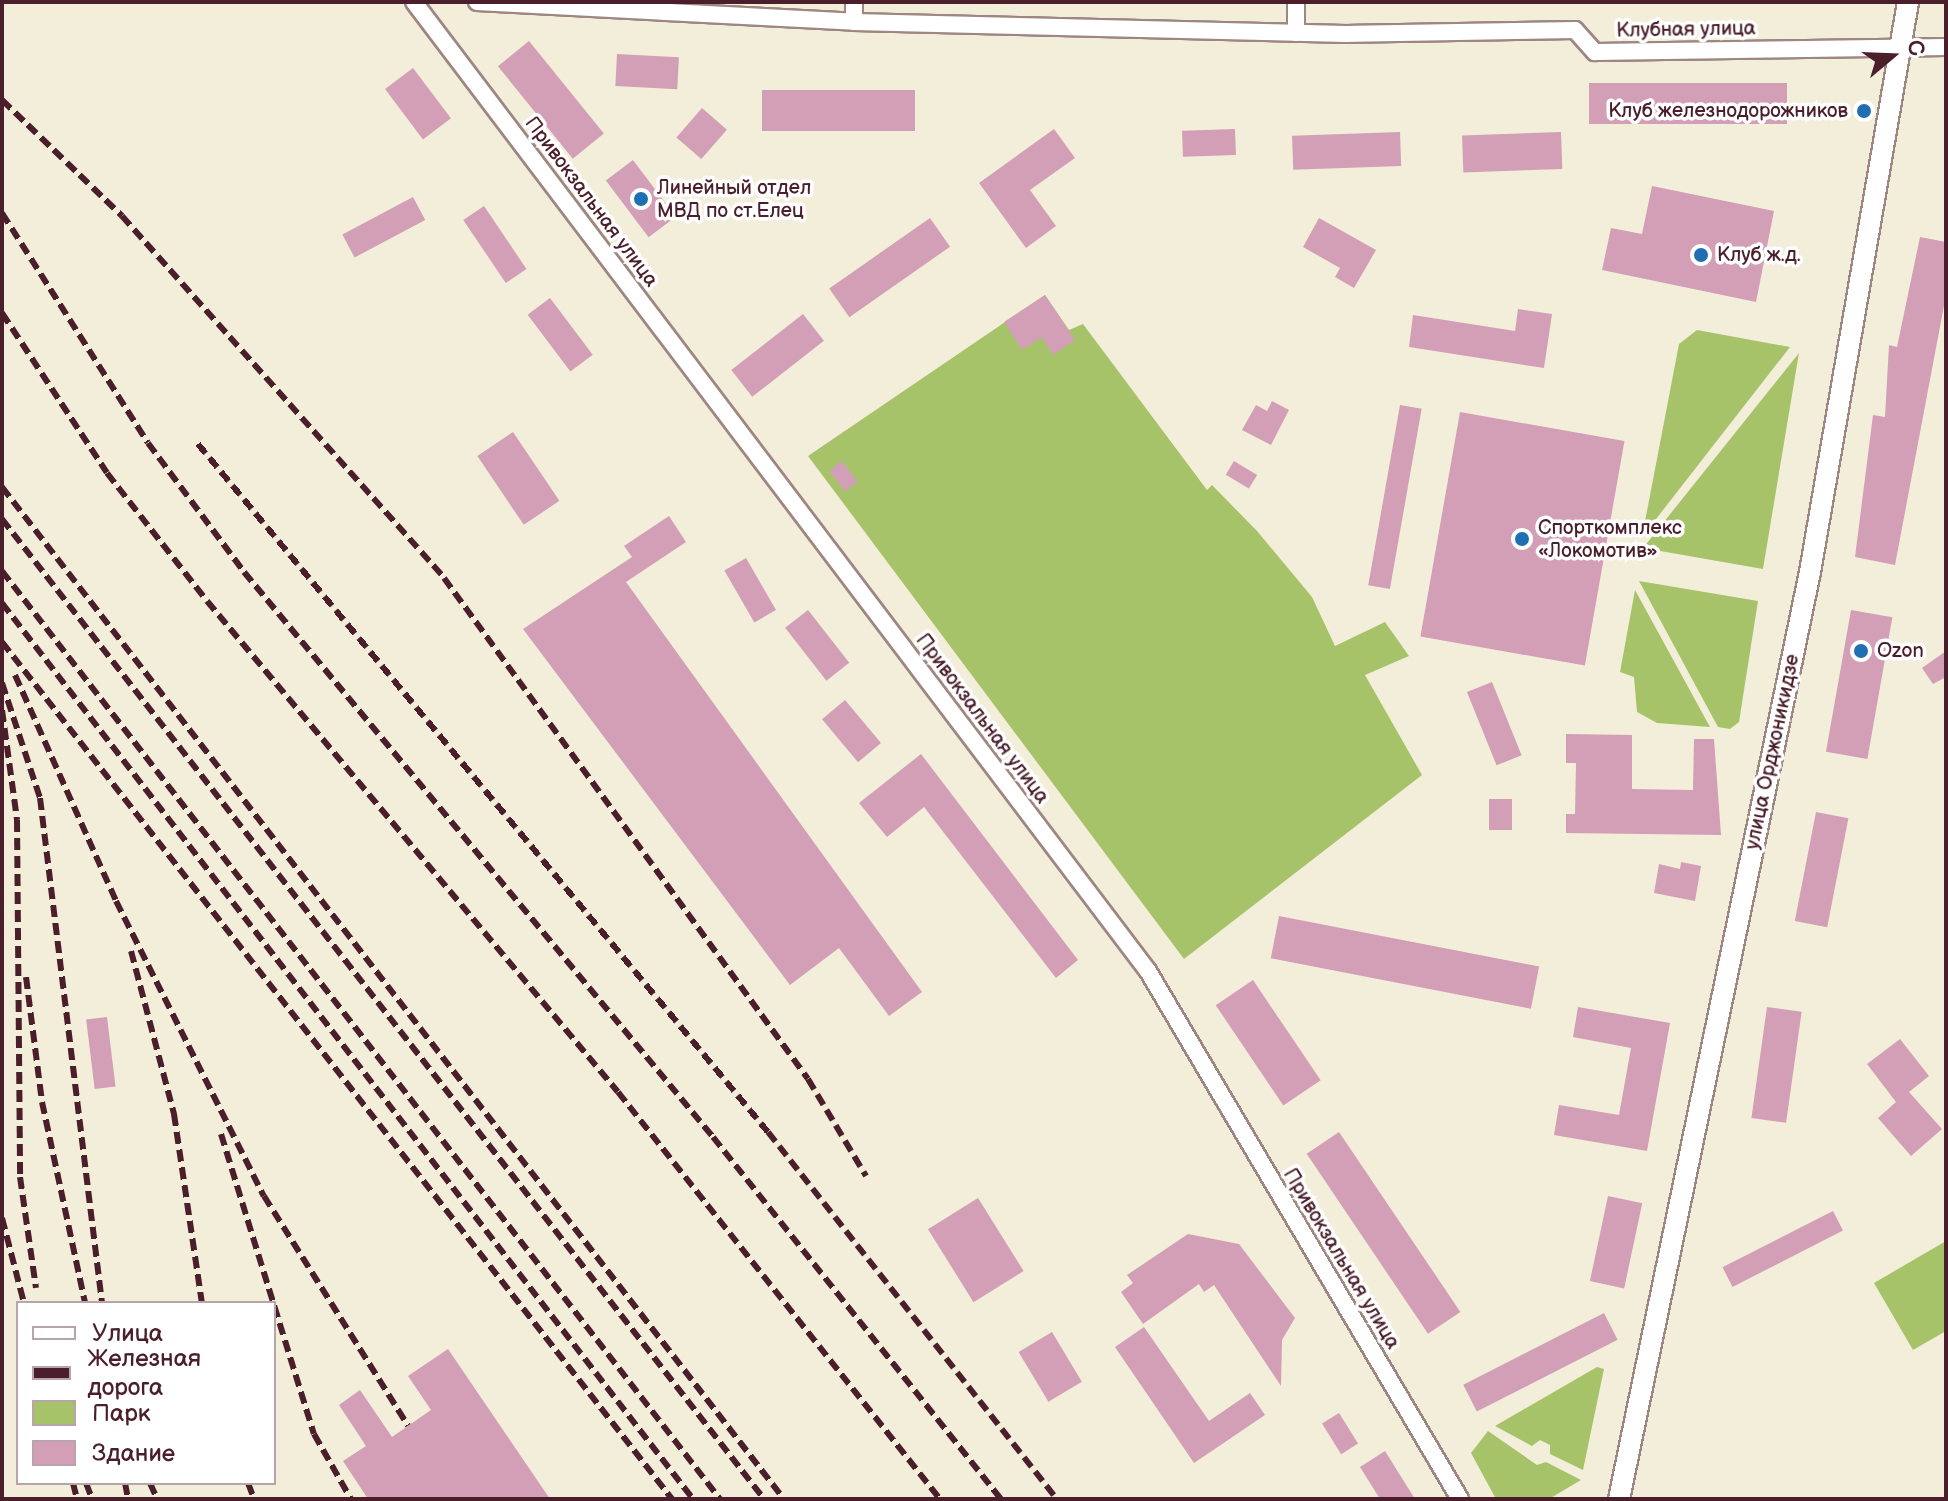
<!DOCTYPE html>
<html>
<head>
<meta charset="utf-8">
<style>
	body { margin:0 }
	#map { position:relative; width:1948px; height:1501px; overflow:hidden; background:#f3eeda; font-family:"Balsamiq Sans",sans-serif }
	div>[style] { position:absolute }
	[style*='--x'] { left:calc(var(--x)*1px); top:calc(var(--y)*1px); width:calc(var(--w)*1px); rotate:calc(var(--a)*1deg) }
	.green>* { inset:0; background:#a7c36a }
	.building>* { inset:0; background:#d29fb7; transform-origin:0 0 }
	.roads { filter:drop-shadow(2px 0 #9e8682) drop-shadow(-2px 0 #9e8682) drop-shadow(0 2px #9e8682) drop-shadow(0 -2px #9e8682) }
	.minor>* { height:16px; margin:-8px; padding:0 8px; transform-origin:8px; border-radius:8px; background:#fff }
	.tertiary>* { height:20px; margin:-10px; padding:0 10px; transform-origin:10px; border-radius:10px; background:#fff }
	.rail>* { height:6px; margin-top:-3px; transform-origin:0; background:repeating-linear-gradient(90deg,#4a1f2b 0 12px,transparent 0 18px) }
	.dots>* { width:22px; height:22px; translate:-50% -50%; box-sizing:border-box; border:4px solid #fff; border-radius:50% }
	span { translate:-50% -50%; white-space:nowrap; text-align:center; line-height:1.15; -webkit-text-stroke:7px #fff; paint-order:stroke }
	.street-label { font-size:20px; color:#4a1f2b }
	.poi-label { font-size:20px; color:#4a1f2b }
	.right { translate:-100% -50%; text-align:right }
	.left { translate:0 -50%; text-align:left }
	.frame { position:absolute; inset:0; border:4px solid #4a1f2b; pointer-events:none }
	.legend { position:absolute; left:16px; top:1301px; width:260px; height:184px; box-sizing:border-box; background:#fff; border:2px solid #b7a5aa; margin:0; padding:10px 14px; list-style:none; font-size:24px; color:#4a1f2b }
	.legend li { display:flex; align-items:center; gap:16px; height:40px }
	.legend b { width:40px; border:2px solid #b7a5aa }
	.north { position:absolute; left:1852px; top:16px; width:80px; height:80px; -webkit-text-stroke:6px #fff; paint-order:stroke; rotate:71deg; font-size:22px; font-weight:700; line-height:32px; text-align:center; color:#4a1f2b }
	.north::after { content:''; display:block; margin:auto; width:28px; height:36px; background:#4a1f2b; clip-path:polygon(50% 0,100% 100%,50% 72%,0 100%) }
</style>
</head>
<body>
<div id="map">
	<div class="green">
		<i style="clip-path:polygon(1045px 295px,1069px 330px,1083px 324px,1207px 490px,1212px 485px,1257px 531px,1312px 597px,1335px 646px,1385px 622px,1409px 656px,1365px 675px,1422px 775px,1184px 959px,808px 456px)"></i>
		<i style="clip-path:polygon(1697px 330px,1790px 347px,1642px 537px,1679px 344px)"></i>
		<i style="clip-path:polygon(1799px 353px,1763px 569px,1643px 548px)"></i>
		<i style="clip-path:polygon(1639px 581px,1758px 601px,1739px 722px,1730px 729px,1718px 727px)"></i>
		<i style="clip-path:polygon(1635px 590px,1710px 727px,1657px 723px,1637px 712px,1634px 677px,1620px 672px)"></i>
		<i style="clip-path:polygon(1946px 1241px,1946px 1331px,1913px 1350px,1874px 1283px)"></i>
		<i style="clip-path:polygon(1597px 1367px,1604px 1369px,1583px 1470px,1550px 1454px,1550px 1445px,1540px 1440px,1532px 1446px,1495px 1426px)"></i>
		<i style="clip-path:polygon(1488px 1431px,1537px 1465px,1546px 1462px,1581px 1480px,1549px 1499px,1496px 1499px,1471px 1453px)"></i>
	</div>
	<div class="building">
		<i style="left:529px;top:41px;width:119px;height:40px;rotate:51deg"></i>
		<i style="left:617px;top:54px;width:62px;height:32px;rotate:3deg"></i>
		<i style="left:413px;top:68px;width:63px;height:35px;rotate:53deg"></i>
		<i style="left:1589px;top:83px;width:198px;height:41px"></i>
		<i style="left:762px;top:90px;width:153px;height:41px"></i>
		<i style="left:702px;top:108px;width:33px;height:39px;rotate:41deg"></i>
		<i style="clip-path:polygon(1054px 129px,1075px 158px,1030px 190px,1056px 226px,1026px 248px,979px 183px)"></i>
		<i style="left:1235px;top:129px;width:26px;height:53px;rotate:88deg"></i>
		<i style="left:1400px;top:132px;width:34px;height:108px;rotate:88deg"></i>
		<i style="left:1561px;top:132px;width:37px;height:99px;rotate:88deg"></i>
		<i style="left:633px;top:160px;width:71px;height:34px;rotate:53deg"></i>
		<i style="clip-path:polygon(1652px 186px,1774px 211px,1756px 302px,1602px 270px,1611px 228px,1642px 234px)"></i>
		<i style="left:413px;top:197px;width:26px;height:80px;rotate:62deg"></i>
		<i style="left:484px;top:206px;width:76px;height:25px;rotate:56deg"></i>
		<i style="left:930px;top:218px;width:35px;height:123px;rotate:55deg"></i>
		<i style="clip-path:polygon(1319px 218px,1376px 250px,1354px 288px,1335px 277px,1340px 268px,1303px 247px)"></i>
		<i style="clip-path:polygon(1920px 237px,1946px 242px,1946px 295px,1895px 565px,1855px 557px,1873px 415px,1885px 417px,1889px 345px,1897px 347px)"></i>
		<i style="clip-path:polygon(1045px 295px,1075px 340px,1053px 355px,1042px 337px,1022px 350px,1004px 322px)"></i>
		<i style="left:550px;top:298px;width:71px;height:28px;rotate:53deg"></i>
		<i style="clip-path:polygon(1518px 309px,1552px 314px,1544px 368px,1409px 347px,1413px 315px,1515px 331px)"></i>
		<i style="left:803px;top:314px;width:34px;height:91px;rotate:52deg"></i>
		<i style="clip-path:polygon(1272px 401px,1289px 410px,1271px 445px,1242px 430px,1256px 405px,1267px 411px)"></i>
		<i style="left:1400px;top:405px;width:22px;height:183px;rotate:10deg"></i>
		<i style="left:1460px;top:412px;width:167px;height:228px;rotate:10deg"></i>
		<i style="left:513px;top:432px;width:83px;height:43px;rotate:56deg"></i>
		<i style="left:842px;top:461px;width:26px;height:16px;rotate:53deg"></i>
		<i style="left:1234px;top:461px;width:27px;height:16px;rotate:31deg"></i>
		<i style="clip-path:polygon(669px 516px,686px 542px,626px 582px,922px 992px,889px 1016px,839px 948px,790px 985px,523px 629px,632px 557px,624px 546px)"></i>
		<i style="left:746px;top:558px;width:60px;height:25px;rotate:60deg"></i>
		<i style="left:808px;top:610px;width:67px;height:29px;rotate:52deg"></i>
		<i style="left:1851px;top:610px;width:42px;height:144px;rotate:10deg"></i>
		<i style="clip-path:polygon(1946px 651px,1946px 677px,1933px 684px,1922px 668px)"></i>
		<i style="left:1492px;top:682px;width:79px;height:27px;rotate:68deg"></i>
		<i style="left:845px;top:700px;width:56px;height:30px;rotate:50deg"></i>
		<i style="clip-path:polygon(1566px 734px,1632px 735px,1632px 789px,1693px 790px,1694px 739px,1714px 739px,1721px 835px,1566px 833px,1566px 814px,1575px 814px,1576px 763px,1566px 763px)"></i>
		<i style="clip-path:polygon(921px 754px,1078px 960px,1056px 978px,924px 807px,887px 837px,859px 803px)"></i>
		<i style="left:1512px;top:799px;width:31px;height:23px;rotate:90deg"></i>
		<i style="left:1816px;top:812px;width:33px;height:111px;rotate:11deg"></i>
		<i style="clip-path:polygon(1681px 862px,1701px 866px,1695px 901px,1654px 893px,1659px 864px,1680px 869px)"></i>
		<i style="left:1279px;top:916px;width:265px;height:43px;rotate:11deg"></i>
		<i style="left:1253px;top:980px;width:121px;height:45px;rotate:56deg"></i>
		<i style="clip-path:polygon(1578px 1007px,1670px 1023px,1647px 1151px,1554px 1135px,1559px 1105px,1619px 1115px,1631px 1048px,1573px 1037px)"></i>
		<i style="left:1767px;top:1007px;width:35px;height:112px;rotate:8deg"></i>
		<i style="left:107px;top:1017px;width:70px;height:21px;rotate:83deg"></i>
		<i style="clip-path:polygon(1900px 1039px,1929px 1076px,1909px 1092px,1942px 1129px,1911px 1156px,1878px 1118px,1896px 1102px,1867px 1064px)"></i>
		<i style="left:1339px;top:1132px;width:217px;height:39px;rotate:56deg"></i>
		<i style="left:1608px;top:1196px;width:35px;height:87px;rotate:12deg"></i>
		<i style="left:978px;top:1198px;width:86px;height:59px;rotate:58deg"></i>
		<i style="left:1833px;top:1211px;width:22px;height:124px;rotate:63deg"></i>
		<i style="clip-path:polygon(1188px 1234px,1239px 1244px,1295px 1318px,1282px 1340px,1281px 1386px,1214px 1285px,1204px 1292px,1199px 1284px,1143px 1324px,1121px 1292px,1133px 1283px,1127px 1275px)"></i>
		<i style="left:1604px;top:1313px;width:30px;height:158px;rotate:63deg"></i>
		<i style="clip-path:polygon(1144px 1327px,1209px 1421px,1250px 1393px,1265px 1415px,1194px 1463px,1115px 1347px)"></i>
		<i style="left:1052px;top:1332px;width:58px;height:39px;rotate:59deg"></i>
		<i style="clip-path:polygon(448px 1349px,550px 1499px,368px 1499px,343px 1461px,366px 1446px,339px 1405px,360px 1390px,392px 1437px,431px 1410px,408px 1376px)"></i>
		<i style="left:1339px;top:1413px;width:36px;height:20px;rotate:58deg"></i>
		<i style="clip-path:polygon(1385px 1451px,1415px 1499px,1380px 1499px,1360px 1467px)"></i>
	</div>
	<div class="roads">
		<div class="minor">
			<i style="--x:414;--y:2;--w:1216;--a:52.86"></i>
			<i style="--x:1148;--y:971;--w:613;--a:59.42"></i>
			<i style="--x:477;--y:2;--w:378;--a:3"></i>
			<i style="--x:854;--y:22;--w:492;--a:1.4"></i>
			<i style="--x:1346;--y:34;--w:229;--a:-1"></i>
			<i style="--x:1575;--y:30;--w:30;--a:48"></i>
			<i style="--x:1595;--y:52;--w:351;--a:-0.8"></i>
			<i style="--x:854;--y:2;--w:20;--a:90"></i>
			<i style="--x:1296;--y:33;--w:31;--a:-90"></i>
		</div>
		<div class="tertiary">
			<i style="--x:1619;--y:1499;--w:946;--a:-78.36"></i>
			<i style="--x:1810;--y:572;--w:578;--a:-80.24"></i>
		</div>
	</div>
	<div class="rail">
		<i style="--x:2;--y:100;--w:167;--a:44"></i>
		<i style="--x:122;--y:216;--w:484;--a:48.3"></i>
		<i style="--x:444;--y:578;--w:619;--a:54"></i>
		<i style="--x:808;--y:1079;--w:113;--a:59.1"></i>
		<i style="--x:2;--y:213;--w:272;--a:57.6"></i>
		<i style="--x:148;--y:443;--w:161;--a:53.3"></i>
		<i style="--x:244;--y:572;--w:734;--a:50.3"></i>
		<i style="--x:713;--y:1137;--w:463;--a:51.5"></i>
		<i style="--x:2;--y:313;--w:191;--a:56.7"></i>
		<i style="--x:107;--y:473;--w:162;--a:52"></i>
		<i style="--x:207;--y:601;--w:640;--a:50.07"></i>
		<i style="--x:618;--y:1092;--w:519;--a:51.65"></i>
		<i style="--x:198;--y:444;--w:893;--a:50.36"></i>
		<i style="--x:768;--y:1132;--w:467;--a:51.8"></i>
		<i style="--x:2;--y:487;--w:1279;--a:52.31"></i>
		<i style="--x:2;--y:519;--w:1241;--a:52.13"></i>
		<i style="--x:2;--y:571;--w:1173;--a:52.27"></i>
		<i style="--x:2;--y:603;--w:1132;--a:52.36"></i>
		<i style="--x:2;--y:642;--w:1088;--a:51.98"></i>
		<i style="--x:15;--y:675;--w:248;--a:65.9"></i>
		<i style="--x:116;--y:901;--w:330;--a:63.4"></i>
		<i style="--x:264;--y:1196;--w:271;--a:57.9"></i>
		<i style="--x:2;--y:683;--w:121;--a:71.7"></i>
		<i style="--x:40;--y:798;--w:509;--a:83"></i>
		<i style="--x:2;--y:710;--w:111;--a:82.2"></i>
		<i style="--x:17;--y:820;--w:357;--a:89.5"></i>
		<i style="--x:20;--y:1177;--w:112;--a:81.8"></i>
		<i style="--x:131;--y:951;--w:169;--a:75.2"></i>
		<i style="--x:174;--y:1114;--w:191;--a:81.6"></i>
		<i style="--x:26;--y:977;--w:126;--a:82.7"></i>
		<i style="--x:42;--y:1102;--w:206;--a:77.9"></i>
		<i style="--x:221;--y:1134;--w:314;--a:72.8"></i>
		<i style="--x:314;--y:1434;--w:75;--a:60.4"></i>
		<i style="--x:2;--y:1218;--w:88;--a:75.5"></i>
		<i style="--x:73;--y:1483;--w:16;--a:76"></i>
		<i style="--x:86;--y:1483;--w:17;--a:69"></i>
		<i style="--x:125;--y:1483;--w:16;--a:79"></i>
		<i style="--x:150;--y:1483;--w:17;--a:66"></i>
		<i style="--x:248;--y:1483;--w:17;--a:69"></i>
	</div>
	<div class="dots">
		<i style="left:1864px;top:111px;background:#1f6fb2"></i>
		<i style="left:641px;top:199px;background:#1f6fb2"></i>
		<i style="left:1701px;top:255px;background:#1f6fb2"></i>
		<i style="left:1522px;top:539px;background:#1f6fb2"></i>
		<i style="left:1861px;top:651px;background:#1f6fb2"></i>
	</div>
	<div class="street-label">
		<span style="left:1686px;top:30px;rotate:-1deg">Клубная улица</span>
		<span style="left:591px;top:202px;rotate:53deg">Привокзальная улица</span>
		<span style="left:982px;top:719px;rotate:53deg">Привокзальная улица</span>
		<span style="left:1773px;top:752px;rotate:-78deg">улица Орджоникидзе</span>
		<span style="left:1341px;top:1259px;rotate:59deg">Привокзальная улица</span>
	</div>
	<div class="poi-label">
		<span class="right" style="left:1848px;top:111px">Клуб железнодорожников</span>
		<span class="left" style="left:657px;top:200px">Линейный отдел<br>МВД по ст.Елец</span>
		<span class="left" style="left:1717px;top:255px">Клуб ж.д.</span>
		<span class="left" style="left:1538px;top:540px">Спорткомплекс<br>«Локомотив»</span>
		<span class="left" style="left:1877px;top:651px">Ozon</span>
	</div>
	<div class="frame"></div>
	<ul class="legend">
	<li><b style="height:10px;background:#fff"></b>Улица</li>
	<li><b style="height:10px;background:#4a1f2b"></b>Железная дорога</li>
	<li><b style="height:22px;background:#a7c36a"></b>Парк</li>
	<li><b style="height:22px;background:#d29fb7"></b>Здание</li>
	</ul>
	<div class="north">С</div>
</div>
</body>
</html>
